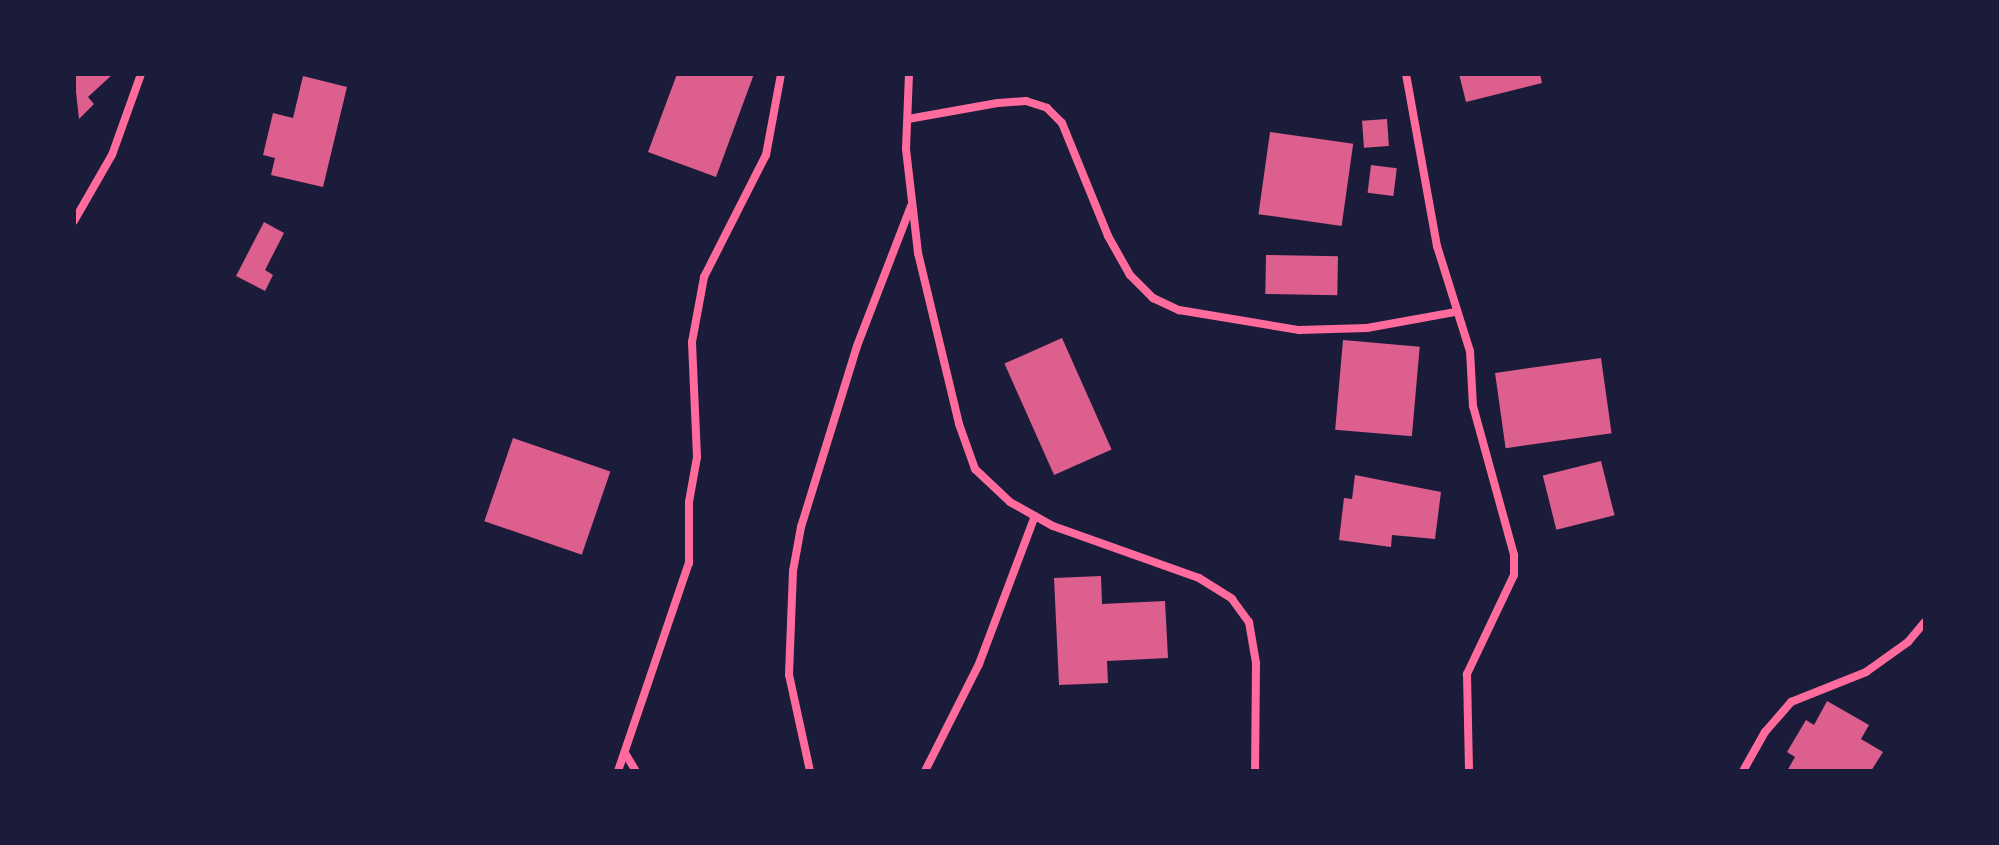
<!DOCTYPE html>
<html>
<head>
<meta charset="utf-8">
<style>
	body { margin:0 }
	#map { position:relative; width:1999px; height:845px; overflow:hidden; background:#1b1b3a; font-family:Rubik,sans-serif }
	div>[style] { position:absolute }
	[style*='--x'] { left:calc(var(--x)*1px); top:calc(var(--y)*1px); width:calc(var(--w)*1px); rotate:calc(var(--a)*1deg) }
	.building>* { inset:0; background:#dd5f8e; transform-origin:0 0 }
	.minor>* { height:8px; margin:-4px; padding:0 4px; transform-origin:4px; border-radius:4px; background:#ff6b9d }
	span { translate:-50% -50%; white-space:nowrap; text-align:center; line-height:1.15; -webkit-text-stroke:7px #1b1b3a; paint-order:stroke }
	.frame { position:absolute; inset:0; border:76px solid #1b1b3a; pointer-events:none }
</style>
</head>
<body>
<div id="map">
	<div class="building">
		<i style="clip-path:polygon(74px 74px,113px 74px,88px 97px,94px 104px,79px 119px)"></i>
		<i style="clip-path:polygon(677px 74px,754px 74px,716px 177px,648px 152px)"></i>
		<i style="clip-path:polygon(1459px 74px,1540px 74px,1542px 83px,1466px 102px)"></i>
		<i style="clip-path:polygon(303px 76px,347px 87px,323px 187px,271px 175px,275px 158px,263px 155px,273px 113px,293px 118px)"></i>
		<i style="left:1387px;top:119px;width:27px;height:25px;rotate:86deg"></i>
		<i style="left:1270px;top:132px;width:84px;height:83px;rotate:8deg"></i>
		<i style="left:1371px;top:165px;width:26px;height:28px;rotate:7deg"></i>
		<i style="clip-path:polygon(264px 222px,284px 233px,265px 270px,273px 275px,265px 291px,236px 276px)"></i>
		<i style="left:1266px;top:255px;width:72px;height:39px;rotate:1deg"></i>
		<i style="left:1062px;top:338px;width:122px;height:63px;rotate:66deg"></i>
		<i style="left:1343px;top:340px;width:77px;height:90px;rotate:5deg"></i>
		<i style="left:1601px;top:358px;width:76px;height:107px;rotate:82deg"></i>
		<i style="left:513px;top:438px;width:103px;height:88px;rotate:19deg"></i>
		<i style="left:1601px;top:461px;width:56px;height:60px;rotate:76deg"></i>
		<i style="clip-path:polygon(1355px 475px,1441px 492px,1435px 539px,1392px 535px,1391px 547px,1339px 540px,1344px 498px,1352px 499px)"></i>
		<i style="clip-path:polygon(1101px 576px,1102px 604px,1165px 601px,1168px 658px,1107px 661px,1108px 683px,1059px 685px,1054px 578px)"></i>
		<i style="clip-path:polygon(1827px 701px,1869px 725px,1861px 739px,1883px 752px,1871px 771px,1787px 771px,1795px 757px,1787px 752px,1806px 720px,1814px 725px)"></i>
	</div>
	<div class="minor">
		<i style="--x:909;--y:74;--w:75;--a:92.3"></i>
		<i style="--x:906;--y:149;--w:105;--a:83.4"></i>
		<i style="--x:918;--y:253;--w:176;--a:76.5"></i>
		<i style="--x:959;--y:424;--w:48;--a:70.4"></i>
		<i style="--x:975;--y:469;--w:48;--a:43.3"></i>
		<i style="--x:1010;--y:502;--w:49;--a:29.2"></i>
		<i style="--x:1053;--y:526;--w:155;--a:19.6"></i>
		<i style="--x:1199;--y:578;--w:39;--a:32"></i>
		<i style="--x:1232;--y:599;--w:29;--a:54"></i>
		<i style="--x:1249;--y:622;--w:42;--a:80.3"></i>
		<i style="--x:1256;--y:663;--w:108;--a:90.5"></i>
		<i style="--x:1406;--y:74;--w:175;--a:79.8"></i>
		<i style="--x:1437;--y:246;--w:110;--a:72.6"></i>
		<i style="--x:1470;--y:351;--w:55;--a:86.9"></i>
		<i style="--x:1473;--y:406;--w:155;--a:74.6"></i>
		<i style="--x:1514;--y:555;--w:20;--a:90"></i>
		<i style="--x:1514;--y:575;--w:110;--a:115.4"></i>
		<i style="--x:1467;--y:674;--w:97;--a:88.8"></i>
		<i style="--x:908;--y:119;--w:91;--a:-10.1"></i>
		<i style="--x:998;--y:103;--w:28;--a:-4"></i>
		<i style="--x:1026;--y:101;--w:22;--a:18"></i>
		<i style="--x:1047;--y:108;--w:21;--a:45"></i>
		<i style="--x:1062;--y:123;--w:122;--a:67.8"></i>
		<i style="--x:1108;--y:236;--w:45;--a:60.6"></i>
		<i style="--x:1130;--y:275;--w:33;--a:45"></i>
		<i style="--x:1153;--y:298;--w:29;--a:25"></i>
		<i style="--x:1179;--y:310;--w:122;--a:9.5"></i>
		<i style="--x:1299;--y:330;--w:68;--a:-1.7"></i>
		<i style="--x:1367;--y:328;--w:89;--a:-10.3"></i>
		<i style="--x:74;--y:221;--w:76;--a:-60.1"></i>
		<i style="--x:112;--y:155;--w:86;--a:-70.3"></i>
		<i style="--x:625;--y:753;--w:21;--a:59"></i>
		<i style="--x:618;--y:771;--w:220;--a:-71.2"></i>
		<i style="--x:689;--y:563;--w:61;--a:-90"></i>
		<i style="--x:689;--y:502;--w:46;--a:-79.9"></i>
		<i style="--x:697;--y:457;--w:115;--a:-92.5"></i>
		<i style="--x:692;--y:342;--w:66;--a:-79.5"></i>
		<i style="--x:704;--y:277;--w:137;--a:-63.1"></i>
		<i style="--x:766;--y:155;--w:82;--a:-79.5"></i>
		<i style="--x:810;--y:771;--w:98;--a:-102.3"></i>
		<i style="--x:789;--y:675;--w:104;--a:-87.8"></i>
		<i style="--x:793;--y:571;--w:45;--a:-79.7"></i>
		<i style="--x:801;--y:527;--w:189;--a:-72.8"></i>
		<i style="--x:857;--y:346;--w:150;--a:-68.9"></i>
		<i style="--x:925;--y:771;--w:120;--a:-63.2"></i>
		<i style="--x:979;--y:664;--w:158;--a:-69.3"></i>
		<i style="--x:1743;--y:771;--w:45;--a:-60.6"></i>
		<i style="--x:1765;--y:732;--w:40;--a:-49"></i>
		<i style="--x:1791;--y:702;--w:81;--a:-21.8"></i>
		<i style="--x:1866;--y:672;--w:52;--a:-35.5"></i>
		<i style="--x:1908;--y:642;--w:26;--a:-50"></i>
	</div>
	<div class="frame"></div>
</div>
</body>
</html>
